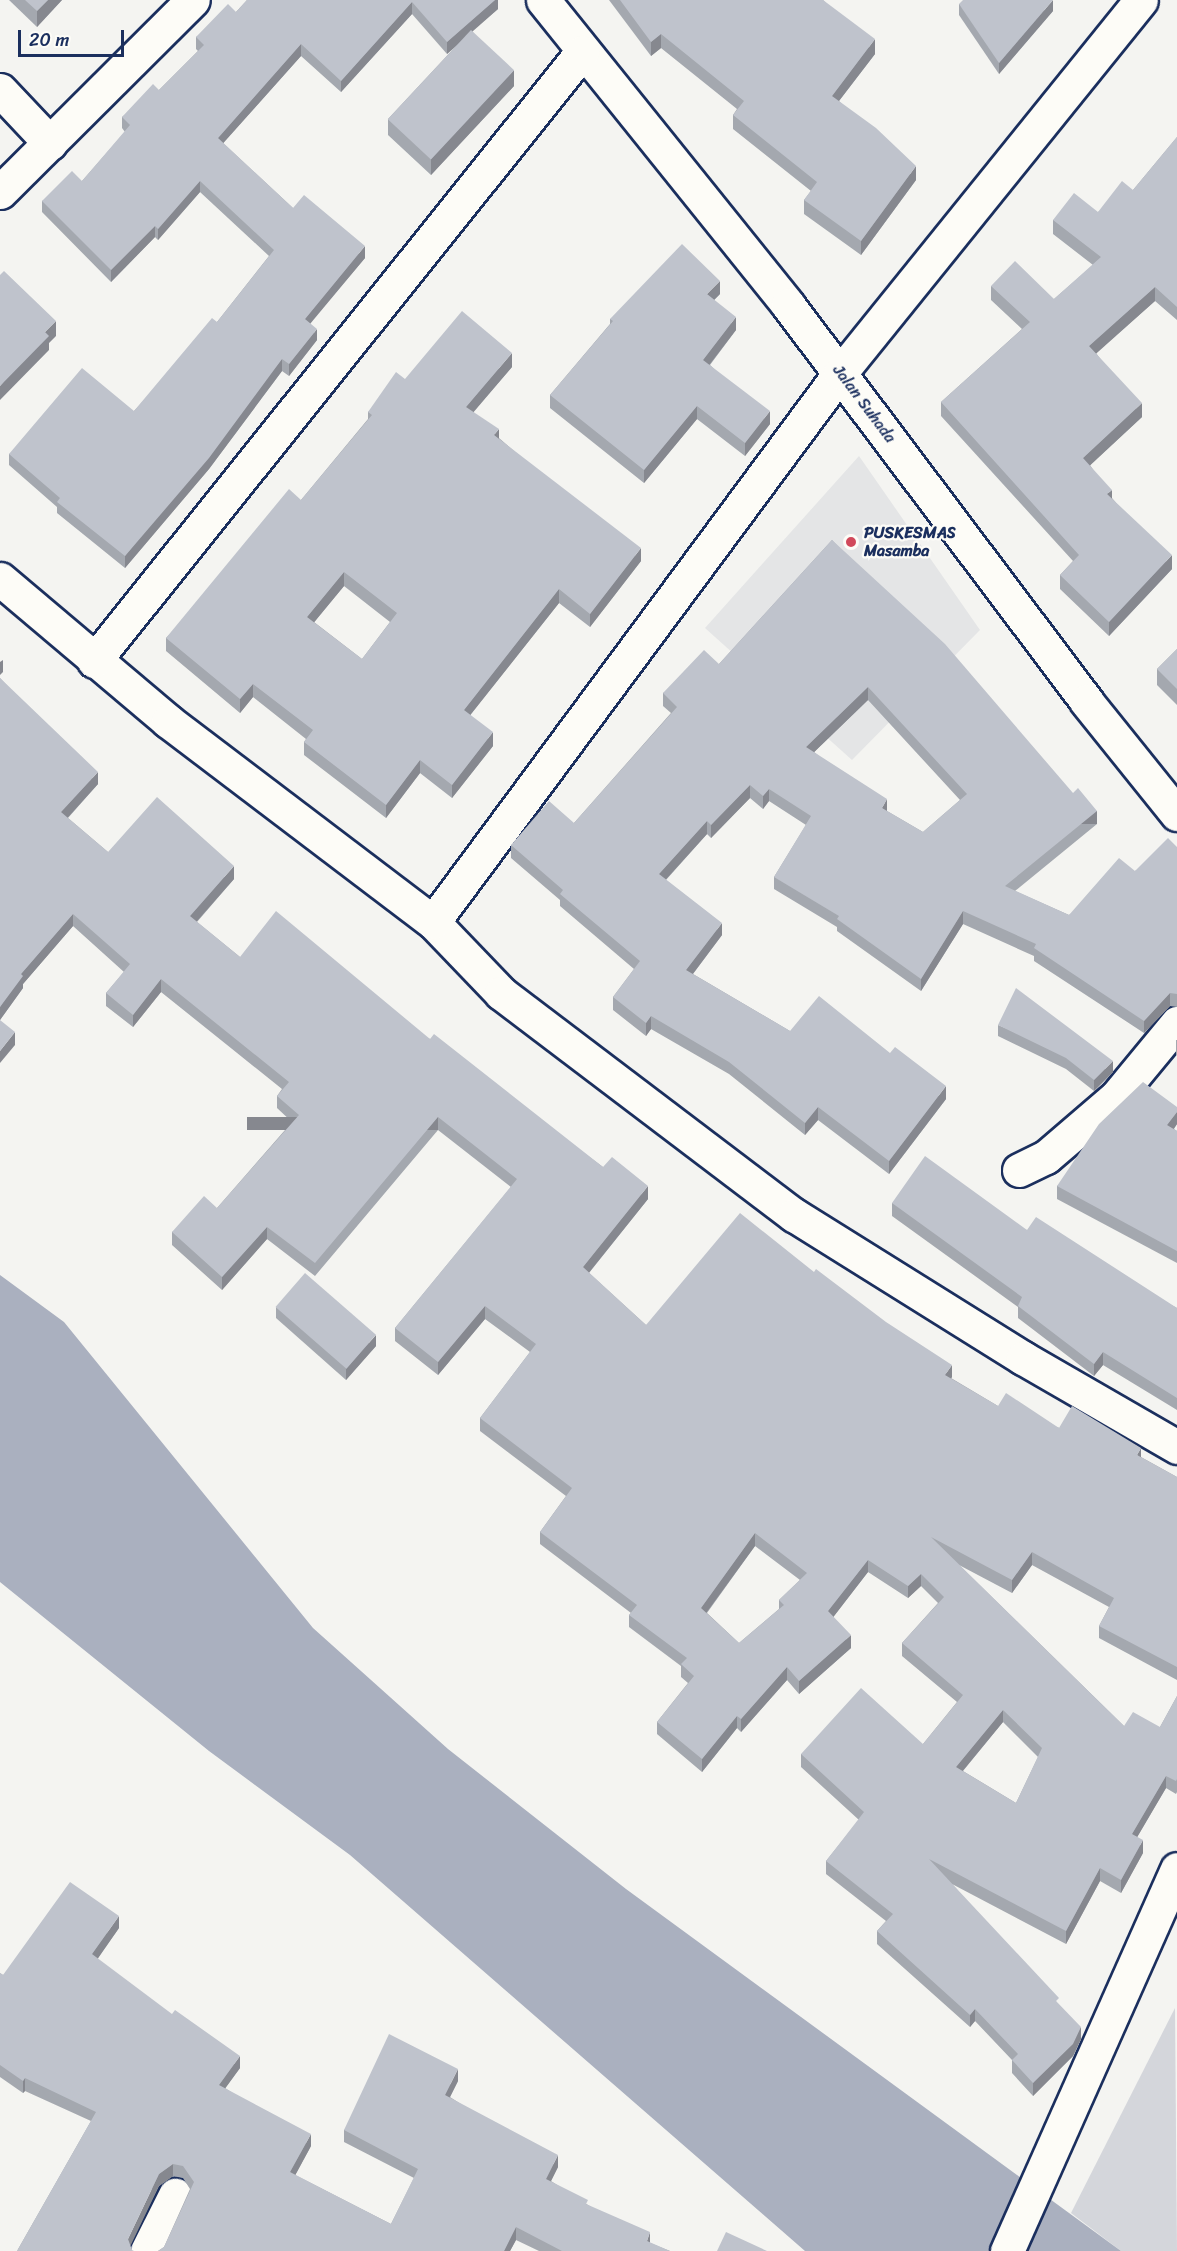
<!DOCTYPE html>
<html>
<head>
<meta charset="utf-8">
<style>
	body { margin:0 }
	#map { position:relative; width:1177px; height:2251px; overflow:hidden; background:#f4f4f1; font-family:Sriracha,sans-serif }
	div>[style] { position:absolute }
	[style*='--x'] { left:calc(var(--x)*1px); top:calc(var(--y)*1px); width:calc(var(--w)*1px); rotate:calc(var(--a)*1deg) }
	.built>* { inset:0; background:#e4e5e6 }
	.green>* { inset:0; background:#d4d6db }
	.water>* { inset:0; background:#aab0bf }
	.roads { filter:drop-shadow(2px 0 #1b2f5e) drop-shadow(-2px 0 #1b2f5e) drop-shadow(0 2px #1b2f5e) drop-shadow(0 -2px #1b2f5e) }
	.minor>* { height:33px; margin:-16.5px; padding:0 16.5px; transform-origin:16.5px; border-radius:16.5px; background:#fdfcf7 }
	.highway>* { height:33px; margin:-16.5px; padding:0 16.5px; transform-origin:16.5px; border-radius:16.5px; background:#fdfcf7 }
	.wall>* { inset:0; background:#a4a8af; transform-origin:0 0 }
	.shaded-wall>* { inset:0; background:#86888f; transform-origin:0 0 }
	.building>* { inset:0; background:#bfc3cc; transform-origin:0 0 }
	.dots>* { width:16px; height:16px; translate:-50% -50%; box-sizing:border-box; border:3px solid #fdfcf7; border-radius:50% }
	span { translate:-50% -50%; white-space:nowrap; text-align:center; line-height:1.15; -webkit-text-stroke:4.5px #fdfcf7; paint-order:stroke }
	.street-label { font-size:16px; color:#1b2f5e }
	.poi-label { font-size:16px; color:#1b2f5e; font-weight:700 }
	.left { translate:0 -50%; text-align:left }
	.scale { position:absolute; left:18px; top:30px; width:106px; height:27px; box-sizing:border-box; border:3px solid #1b2f5e; border-top:0; padding-left:8px; font-size:18px; line-height:21px; white-space:nowrap; color:#1b2f5e; -webkit-text-stroke:4px #fdfcf7; paint-order:stroke }
</style>
</head>
<body>
<div id="map">
	<div class="built">
		<i style="clip-path:polygon(859px 456px,980px 630px,852px 760px,705px 628px)"></i>
	</div>
	<div class="green">
		<i style="clip-path:polygon(1175px 2008px,1177px 2251px,1121px 2251px,1071px 2213px)"></i>
	</div>
	<div class="water">
		<i style="clip-path:polygon(0 1275px,64px 1322px,313px 1628px,448px 1749px,626px 1889px,1121px 2251px,805px 2251px,350px 1855px,209px 1751px,0 1582px)"></i>
	</div>
	<div class="roads">
		<div class="minor">
			<i style="--x:543;--y:0;--w:391;--a:51.2"></i>
			<i style="--x:788;--y:305;--w:496;--a:53"></i>
			<i style="--x:1086;--y:701;--w:145;--a:51.2"></i>
			<i style="--x:0;--y:90;--w:73;--a:46.7"></i>
			<i style="--x:0;--y:192;--w:272;--a:-44.9"></i>
			<i style="--x:0;--y:579;--w:220;--a:40.2"></i>
			<i style="--x:168;--y:721;--w:333;--a:37.2"></i>
			<i style="--x:433;--y:922;--w:98;--a:46.2"></i>
			<i style="--x:501;--y:993;--w:368;--a:37.2"></i>
			<i style="--x:794;--y:1215;--w:270;--a:32"></i>
			<i style="--x:1023;--y:1358;--w:178;--a:30"></i>
			<i style="--x:94;--y:661;--w:780;--a:-51.29"></i>
			<i style="--x:433;--y:922;--w:683;--a:-53.45"></i>
			<i style="--x:840;--y:373;--w:479;--a:-51.1"></i>
			<i style="--x:1019;--y:1170;--w:30;--a:-26"></i>
			<i style="--x:1046;--y:1157;--w:92;--a:-40.6"></i>
			<i style="--x:1116;--y:1097;--w:96;--a:-50.5"></i>
			<i style="--x:147;--y:2251;--w:63;--a:-63.4"></i>
		</div>
		<div class="highway">
			<i style="--x:1007;--y:2251;--w:418;--a:-66"></i>
		</div>
	</div>
	<div class="wall">
		<i style="clip-path:polygon(9px 0,62px 0,37px 27px)"></i>
		<i style="clip-path:polygon(247px 0,498px 0,498px 9px,472px 31px,514px 86px,431px 175px,388px 135px,388px 119px,457px 45px,447px 54px,412px 14px,341px 92px,301px 56px,223px 143px,293px 208px,365px 258px,310px 323px,317px 340px,289px 376px,282px 371px,209px 469px,125px 568px,57px 513px,57px 507px,9px 465px,9px 454px,134px 411px,217px 322px,269px 256px,200px 192px,158px 240px,155px 237px,111px 282px,42px 212px,42px 201px,82px 181px,125px 132px,122px 128px,122px 117px,159px 90px,198px 51px,196px 49px,196px 37px,236px 12px)"></i>
		<i style="clip-path:polygon(609px 0,823px 0,875px 54px,839px 101px,916px 180px,861px 255px,804px 214px,804px 200px,811px 191px,733px 129px,733px 115px,737px 109px,661px 48px,651px 56px)"></i>
		<i style="clip-path:polygon(959px 4px,1053px 11px,999px 74px,959px 15px)"></i>
		<i style="clip-path:polygon(1177px 137px,1177px 320px,1155px 301px,1096px 353px,1142px 417px,1090px 465px,1112px 498px,1172px 569px,1109px 636px,1060px 589px,1060px 575px,1073px 561px,941px 416px,941px 402px,1022px 329px,991px 300px,991px 286px,1054px 299px,1093px 265px,1053px 234px,1053px 220px,1098px 212px,1133px 190px)"></i>
		<i style="clip-path:polygon(720px 294px,714px 300px,736px 330px,710px 365px,770px 424px,745px 456px,697px 419px,644px 483px,550px 408px,550px 395px,610px 324px,610px 319px)"></i>
		<i style="clip-path:polygon(evenodd,512px 367px,473px 412px,499px 438px,641px 561px,590px 627px,559px 603px,470px 715px,493px 746px,452px 798px,420px 773px,386px 818px,304px 755px,304px 742px,306px 739px,253px 697px,240px 713px,166px 651px,166px 638px,301px 500px,368px 419px,368px 412px,405px 379px,512px 367px,344px 586px,390px 622px,362px 659px,314px 622px,344px 586px)"></i>
		<i style="clip-path:polygon(evenodd,832px 540px,1097px 824px,1015px 891px,1069px 915px,1135px 871px,1177px 847px,1177px 1007px,1170px 1006px,1144px 1033px,1034px 961px,1034px 956px,963px 924px,921px 991px,837px 931px,837px 927px,774px 889px,774px 877px,806px 825px,769px 801px,763px 809px,750px 798px,711px 838px,707px 834px,666px 880px,722px 935px,693px 974px,790px 1031px,946px 1099px,889px 1174px,818px 1120px,805px 1135px,729px 1074px,651px 1029px,646px 1036px,613px 1010px,613px 997px,634px 969px,560px 906px,560px 900px,511px 858px,511px 845px,574px 823px,671px 713px,663px 706px,663px 693px,719px 664px,832px 540px,868px 700px,960px 800px,923px 832px,887px 811px,814px 752px,868px 700px)"></i>
		<i style="clip-path:polygon(1177px 649px,1177px 705px,1157px 685px,1157px 669px)"></i>
		<i style="clip-path:polygon(evenodd,0 678px,98px 784px,68px 818px,108px 852px,234px 879px,197px 922px,240px 957px,430px 1039px,603px 1167px,648px 1199px,589px 1273px,646px 1325px,814px 1272px,952px 1377px,951px 1378px,998px 1406px,1141px 1457px,1177px 1477px,1177px 1680px,1099px 1638px,1099px 1626px,1109px 1607px,1032px 1565px,1012px 1593px,959px 1565px,1124px 1726px,1160px 1727px,1177px 1696px,1177px 1792px,1176px 1794px,1166px 1788px,1137px 1837px,1143px 1853px,1121px 1893px,1100px 1881px,1066px 1944px,952px 1884px,1059px 2005px,1081px 2039px,1073px 2056px,1033px 2096px,1012px 2073px,1012px 2060px,975px 2021px,970px 2027px,877px 1944px,877px 1931px,886px 1921px,826px 1874px,826px 1861px,859px 1820px,801px 1767px,801px 1754px,923px 1744px,957px 1702px,902px 1656px,902px 1643px,938px 1603px,921px 1586px,908px 1598px,868px 1572px,833px 1617px,851px 1648px,799px 1694px,787px 1680px,741px 1732px,737px 1728px,702px 1772px,657px 1734px,657px 1722px,688px 1683px,681px 1677px,681px 1666px,629px 1627px,629px 1615px,631px 1613px,540px 1544px,540px 1532px,566px 1496px,480px 1431px,480px 1418px,530px 1352px,485px 1319px,438px 1375px,395px 1341px,395px 1328px,511px 1187px,438px 1130px,315px 1276px,267px 1239px,222px 1290px,172px 1245px,172px 1232px,217px 1208px,292px 1122px,277px 1108px,277px 1096px,282px 1089px,161px 992px,133px 1027px,106px 1006px,106px 993px,124px 972px,73px 926px,23px 984px,23px 988px,0 1020px,0 678px,755px 1546px,800px 1580px,779px 1600px,779px 1609px,739px 1643px,707px 1613px,755px 1546px,0 678px,1003px 1722px,1038px 1757px,1016px 1803px,963px 1771px,1003px 1722px)"></i>
		<i style="clip-path:polygon(998px 1025px,1113px 1072px,1094px 1091px,1066px 1069px,998px 1036px)"></i>
		<i style="left:1177px;top:1040px;width:15px;height:1px;rotate:90deg"></i>
		<i style="clip-path:polygon(1177px 1107px,1177px 1124px,1174px 1129px,1177px 1131px,1177px 1263px,1057px 1199px,1057px 1186px)"></i>
		<i style="clip-path:polygon(892px 1203px,1027px 1230px,1177px 1308px,1177px 1410px,1103px 1365px,1094px 1376px,1018px 1318px,1018px 1307px,892px 1216px)"></i>
		<i style="clip-path:polygon(276px 1307px,376px 1346px,346px 1380px,276px 1318px)"></i>
		<i style="clip-path:polygon(119px 1928px,97px 1959px,240px 2068px,225px 2088px,311px 2146px,295px 2175px,391px 2224px,414px 2178px,344px 2142px,344px 2130px,458px 2081px,450px 2097px,558px 2167px,551px 2181px,588px 2205px,650px 2243px,670px 2251px,539px 2251px,516px 2240px,510px 2251px,158px 2251px,164px 2247px,190px 2189px,183px 2178px,173px 2176px,159px 2186px,17px 2251px,91px 2121px,25px 2091px,23px 2093px,0 2077px,0 1973px,3px 1975px)"></i>
	</div>
	<div class="shaded-wall">
		<i style="clip-path:polygon(48px 0,62px 0,37px 27px,37px 11px)"></i>
		<i style="clip-path:polygon(495px 0,498px 0,498px 9px,447px 54px,447px 42px)"></i>
		<i style="clip-path:polygon(1053px 0,1053px 11px,999px 74px,999px 63px)"></i>
		<i style="clip-path:polygon(412px 2px,412px 14px,341px 92px,341px 81px)"></i>
		<i style="clip-path:polygon(661px 34px,661px 48px,651px 56px,651px 42px)"></i>
		<i style="clip-path:polygon(875px 39px,875px 54px,832px 110px,832px 96px)"></i>
		<i style="clip-path:polygon(301px 44px,301px 56px,218px 149px,218px 138px)"></i>
		<i style="clip-path:polygon(514px 70px,514px 86px,431px 175px,431px 159px)"></i>
		<i style="clip-path:polygon(916px 166px,916px 180px,861px 255px,861px 241px)"></i>
		<i style="clip-path:polygon(200px 181px,200px 192px,158px 240px,158px 229px)"></i>
		<i style="clip-path:polygon(155px 226px,155px 237px,111px 282px,111px 270px)"></i>
		<i style="clip-path:polygon(365px 246px,365px 258px,305px 330px,305px 319px)"></i>
		<i style="clip-path:polygon(720px 281px,720px 294px,707px 307px,707px 294px)"></i>
		<i style="clip-path:polygon(1155px 287px,1155px 301px,1089px 360px,1089px 346px)"></i>
		<i style="clip-path:polygon(736px 317px,736px 330px,703px 373px,703px 360px)"></i>
		<i style="clip-path:polygon(56px 321px,56px 336px,49px 343px,49px 350px,0 400px,0 386px,45px 332px)"></i>
		<i style="clip-path:polygon(317px 329px,317px 340px,289px 376px,289px 364px)"></i>
		<i style="clip-path:polygon(512px 353px,512px 367px,466px 421px,466px 407px)"></i>
		<i style="clip-path:polygon(282px 359px,282px 371px,209px 469px,125px 568px,125px 556px)"></i>
		<i style="clip-path:polygon(1142px 403px,1142px 417px,1083px 472px,1083px 458px)"></i>
		<i style="clip-path:polygon(697px 406px,697px 419px,644px 483px,644px 470px)"></i>
		<i style="clip-path:polygon(770px 411px,770px 424px,745px 456px,745px 443px)"></i>
		<i style="clip-path:polygon(499px 429px,499px 442px,494px 435px)"></i>
		<i style="clip-path:polygon(1112px 490px,1112px 504px,1107px 494px)"></i>
		<i style="clip-path:polygon(641px 548px,641px 561px,590px 627px,590px 614px)"></i>
		<i style="clip-path:polygon(1172px 555px,1172px 569px,1109px 636px,1109px 622px)"></i>
		<i style="clip-path:polygon(344px 572px,344px 586px,307px 631px,307px 617px)"></i>
		<i style="clip-path:polygon(559px 589px,559px 603px,464px 723px,464px 710px)"></i>
		<i style="clip-path:polygon(3px 660px,3px 672px,0 675px,0 662px)"></i>
		<i style="clip-path:polygon(253px 684px,253px 697px,240px 713px,240px 699px)"></i>
		<i style="clip-path:polygon(868px 687px,868px 700px,806px 760px,806px 747px)"></i>
		<i style="clip-path:polygon(493px 732px,493px 746px,452px 798px,452px 785px)"></i>
		<i style="clip-path:polygon(420px 760px,420px 773px,386px 818px,386px 805px)"></i>
		<i style="clip-path:polygon(98px 772px,98px 784px,61px 825px,61px 812px)"></i>
		<i style="clip-path:polygon(750px 785px,750px 798px,711px 838px,711px 825px)"></i>
		<i style="clip-path:polygon(769px 789px,769px 801px,763px 809px,763px 796px)"></i>
		<i style="clip-path:polygon(887px 799px,887px 812px,882px 808px)"></i>
		<i style="left:1097px;top:811px;width:13px;height:119px;rotate:90deg"></i>
		<i style="clip-path:polygon(707px 821px,707px 834px,659px 887px,659px 874px)"></i>
		<i style="clip-path:polygon(234px 866px,234px 879px,190px 929px,190px 916px)"></i>
		<i style="clip-path:polygon(963px 911px,963px 924px,921px 991px,921px 979px)"></i>
		<i style="clip-path:polygon(73px 914px,73px 926px,23px 984px,23px 988px,0 1020px,0 1007px,21px 974px)"></i>
		<i style="clip-path:polygon(722px 923px,722px 935px,686px 983px,686px 970px)"></i>
		<i style="clip-path:polygon(161px 979px,161px 992px,133px 1027px,133px 1015px)"></i>
		<i style="clip-path:polygon(1170px 993px,1170px 1006px,1144px 1033px,1144px 1021px)"></i>
		<i style="clip-path:polygon(651px 1016px,651px 1029px,646px 1036px,646px 1023px)"></i>
		<i style="clip-path:polygon(15px 1032px,15px 1045px,0 1063px,0 1051px)"></i>
		<i style="clip-path:polygon(1113px 1061px,1113px 1072px,1094px 1091px,1094px 1080px)"></i>
		<i style="clip-path:polygon(946px 1086px,946px 1099px,889px 1174px,889px 1161px)"></i>
		<i style="clip-path:polygon(818px 1107px,818px 1120px,805px 1135px,805px 1123px)"></i>
		<i style="clip-path:polygon(1177px 1112px,1177px 1124px,1167px 1138px,1167px 1125px)"></i>
		<i style="left:438px;top:1117px;width:13px;height:191px;rotate:90deg"></i>
		<i style="clip-path:polygon(648px 1186px,648px 1199px,583px 1280px,583px 1267px)"></i>
		<i style="clip-path:polygon(267px 1227px,267px 1239px,222px 1290px,222px 1277px)"></i>
		<i style="clip-path:polygon(485px 1306px,485px 1319px,438px 1375px,438px 1362px)"></i>
		<i style="clip-path:polygon(376px 1335px,376px 1346px,346px 1380px,346px 1369px)"></i>
		<i style="clip-path:polygon(1103px 1352px,1103px 1365px,1094px 1376px,1094px 1364px)"></i>
		<i style="clip-path:polygon(952px 1365px,952px 1377px,945px 1387px,945px 1375px)"></i>
		<i style="clip-path:polygon(1141px 1448px,1141px 1460px,1137px 1455px)"></i>
		<i style="clip-path:polygon(755px 1533px,755px 1546px,701px 1620px,701px 1608px)"></i>
		<i style="clip-path:polygon(1032px 1552px,1032px 1565px,1012px 1593px,1012px 1580px)"></i>
		<i style="clip-path:polygon(868px 1560px,868px 1572px,828px 1624px,828px 1611px)"></i>
		<i style="clip-path:polygon(921px 1574px,921px 1586px,908px 1598px,908px 1586px)"></i>
		<i style="clip-path:polygon(851px 1635px,851px 1648px,799px 1694px,799px 1681px)"></i>
		<i style="clip-path:polygon(787px 1667px,787px 1680px,741px 1732px,741px 1719px)"></i>
		<i style="clip-path:polygon(1003px 1710px,1003px 1722px,956px 1779px,956px 1767px)"></i>
		<i style="clip-path:polygon(737px 1716px,737px 1728px,702px 1772px,702px 1759px)"></i>
		<i style="clip-path:polygon(1166px 1776px,1166px 1788px,1132px 1846px,1132px 1834px)"></i>
		<i style="clip-path:polygon(1143px 1840px,1143px 1853px,1121px 1893px,1121px 1880px)"></i>
		<i style="clip-path:polygon(1100px 1868px,1100px 1881px,1066px 1944px,1066px 1931px)"></i>
		<i style="clip-path:polygon(119px 1916px,119px 1928px,92px 1967px,92px 1954px)"></i>
		<i style="clip-path:polygon(975px 2009px,975px 2021px,970px 2027px,970px 2015px)"></i>
		<i style="clip-path:polygon(1081px 2027px,1081px 2039px,1073px 2056px,1033px 2096px,1033px 2083px)"></i>
		<i style="clip-path:polygon(240px 2056px,240px 2068px,219px 2097px,219px 2085px)"></i>
		<i style="clip-path:polygon(458px 2069px,458px 2081px,445px 2107px,445px 2095px)"></i>
		<i style="clip-path:polygon(25px 2078px,25px 2091px,23px 2093px,23px 2081px)"></i>
		<i style="clip-path:polygon(311px 2134px,311px 2146px,290px 2185px,290px 2172px)"></i>
		<i style="clip-path:polygon(558px 2155px,558px 2167px,546px 2191px,546px 2179px)"></i>
		<i style="clip-path:polygon(173px 2164px,173px 2176px,159px 2186px,128px 2251px,128px 2239px,159px 2174px)"></i>
		<i style="clip-path:polygon(516px 2227px,516px 2240px,510px 2251px,504px 2251px)"></i>
		<i style="clip-path:polygon(650px 2232px,650px 2245px,647px 2241px)"></i>
	</div>
	<div class="building">
		<i style="clip-path:polygon(25px 0,48px 0,37px 11px)"></i>
		<i style="clip-path:polygon(247px 0,495px 0,447px 42px,412px 2px,341px 81px,301px 44px,218px 138px,293px 208px,304px 195px,365px 246px,305px 319px,317px 329px,289px 364px,282px 359px,209px 458px,125px 556px,57px 502px,60px 498px,9px 454px,82px 368px,134px 411px,212px 318px,217px 322px,274px 250px,200px 181px,158px 229px,155px 226px,111px 270px,42px 201px,72px 171px,82px 181px,130px 125px,122px 117px,153px 84px,159px 90px,204px 45px,196px 37px,228px 4px,236px 12px)"></i>
		<i style="clip-path:polygon(620px 0,823px 0,875px 39px,832px 96px,876px 128px,916px 166px,861px 241px,804px 200px,817px 182px,733px 115px,744px 101px,661px 34px,651px 42px)"></i>
		<i style="clip-path:polygon(963px 0,1053px 0,999px 63px,959px 4px)"></i>
		<i style="left:471px;top:30px;width:59px;height:122px;rotate:43deg"></i>
		<i style="clip-path:polygon(1177px 137px,1177px 307px,1155px 287px,1089px 346px,1142px 403px,1083px 458px,1112px 490px,1107px 494px,1172px 555px,1109px 622px,1060px 575px,1079px 555px,941px 402px,1030px 322px,991px 286px,1015px 261px,1054px 299px,1101px 257px,1053px 220px,1074px 193px,1098px 212px,1122px 181px,1133px 190px)"></i>
		<i style="clip-path:polygon(682px 244px,720px 281px,707px 294px,736px 317px,703px 360px,770px 411px,745px 443px,697px 406px,644px 470px,550px 395px,613px 321px,610px 319px)"></i>
		<i style="clip-path:polygon(4px 271px,56px 321px,45px 332px,49px 336px,0 386px,0 275px)"></i>
		<i style="clip-path:polygon(evenodd,462px 311px,512px 353px,466px 407px,499px 429px,494px 435px,641px 548px,590px 614px,559px 589px,464px 710px,493px 732px,452px 785px,420px 760px,386px 805px,304px 742px,313px 730px,253px 684px,240px 699px,166px 638px,289px 489px,301px 500px,372px 415px,368px 412px,396px 372px,405px 379px,462px 311px,344px 572px,397px 613px,362px 659px,307px 617px,344px 572px)"></i>
		<i style="clip-path:polygon(evenodd,832px 540px,945px 644px,1073px 793px,1078px 788px,1097px 811px,1005px 886px,1069px 915px,1119px 858px,1135px 871px,1168px 838px,1177px 847px,1177px 994px,1170px 993px,1144px 1021px,1034px 948px,1036px 944px,963px 911px,921px 979px,837px 919px,839px 916px,774px 877px,811px 816px,769px 789px,763px 796px,750px 785px,711px 825px,707px 821px,659px 874px,722px 923px,686px 970px,790px 1031px,819px 996px,890px 1053px,895px 1047px,946px 1086px,889px 1161px,818px 1107px,805px 1123px,729px 1062px,651px 1016px,646px 1023px,613px 997px,640px 961px,560px 894px,563px 890px,511px 845px,549px 801px,574px 823px,677px 707px,663px 693px,704px 650px,719px 664px,832px 540px,868px 687px,967px 794px,923px 832px,882px 808px,887px 799px,806px 747px,868px 687px)"></i>
		<i style="clip-path:polygon(1177px 649px,1177px 689px,1157px 669px)"></i>
		<i style="clip-path:polygon(evenodd,0 678px,98px 772px,61px 812px,108px 852px,157px 797px,234px 866px,190px 916px,240px 957px,276px 911px,430px 1039px,434px 1034px,603px 1167px,612px 1157px,648px 1186px,583px 1267px,646px 1325px,740px 1213px,814px 1272px,816px 1269px,886px 1322px,952px 1365px,945px 1375px,998px 1406px,1006px 1393px,1059px 1428px,1072px 1406px,1141px 1448px,1137px 1455px,1177px 1477px,1177px 1667px,1099px 1626px,1114px 1598px,1032px 1552px,1012px 1580px,931px 1537px,1124px 1726px,1133px 1712px,1160px 1727px,1177px 1696px,1177px 1779px,1176px 1781px,1166px 1776px,1132px 1834px,1143px 1840px,1121px 1880px,1100px 1868px,1066px 1931px,929px 1859px,1059px 1998px,1056px 2001px,1081px 2027px,1073px 2044px,1033px 2083px,1012px 2060px,1018px 2054px,975px 2009px,970px 2015px,877px 1931px,893px 1914px,826px 1861px,864px 1812px,801px 1754px,861px 1688px,923px 1744px,963px 1695px,902px 1643px,944px 1597px,921px 1574px,908px 1586px,868px 1560px,828px 1611px,851px 1635px,799px 1681px,787px 1667px,741px 1719px,737px 1716px,702px 1759px,657px 1722px,694px 1676px,681px 1664px,687px 1658px,629px 1615px,637px 1605px,540px 1532px,572px 1488px,480px 1418px,536px 1344px,485px 1306px,438px 1362px,395px 1328px,517px 1179px,438px 1117px,315px 1263px,267px 1227px,222px 1277px,172px 1232px,204px 1196px,217px 1208px,299px 1115px,277px 1096px,289px 1082px,161px 979px,133px 1015px,106px 993px,130px 964px,73px 914px,21px 974px,23px 976px,0 1007px,0 678px,755px 1533px,807px 1573px,779px 1600px,784px 1605px,739px 1643px,701px 1608px,755px 1533px,0 678px,1003px 1710px,1042px 1748px,1016px 1803px,956px 1767px,1003px 1710px)"></i>
		<i style="clip-path:polygon(1016px 988px,1113px 1061px,1094px 1080px,1066px 1058px,998px 1025px)"></i>
		<i style="clip-path:polygon(0 1020px,15px 1032px,0 1051px)"></i>
		<i style="clip-path:polygon(1143px 1082px,1177px 1107px,1177px 1112px,1167px 1125px,1177px 1131px,1177px 1251px,1057px 1186px,1099px 1124px)"></i>
		<i style="clip-path:polygon(925px 1156px,1027px 1230px,1036px 1217px,1177px 1308px,1177px 1398px,1103px 1352px,1094px 1364px,1018px 1306px,1022px 1297px,892px 1203px)"></i>
		<i style="left:305px;top:1273px;width:94px;height:45px;rotate:41deg"></i>
		<i style="clip-path:polygon(70px 1882px,119px 1916px,92px 1954px,172px 2014px,175px 2010px,240px 2056px,219px 2085px,311px 2134px,290px 2172px,391px 2224px,418px 2169px,344px 2130px,389px 2034px,458px 2069px,445px 2095px,558px 2155px,546px 2179px,588px 2200px,586px 2204px,650px 2232px,647px 2241px,670px 2251px,562px 2251px,516px 2227px,504px 2251px,158px 2251px,164px 2247px,194px 2182px,183px 2166px,173px 2164px,159px 2174px,128px 2239px,132px 2250px,134px 2251px,17px 2251px,96px 2112px,25px 2078px,23px 2081px,0 2065px,0 1973px,3px 1975px)"></i>
		<i style="clip-path:polygon(726px 2232px,767px 2251px,717px 2251px)"></i>
	</div>
	<div class="dots">
		<i style="left:851px;top:542px;background:#d1495b"></i>
	</div>
	<div class="street-label">
		<span style="left:864px;top:404px;rotate:53deg">Jalan Suhada</span>
	</div>
	<div class="poi-label">
		<span class="left" style="left:864px;top:542px">PUSKESMAS<br>Masamba</span>
	</div>
	<div class="scale">20 m</div>
</div>
</body>
</html>
